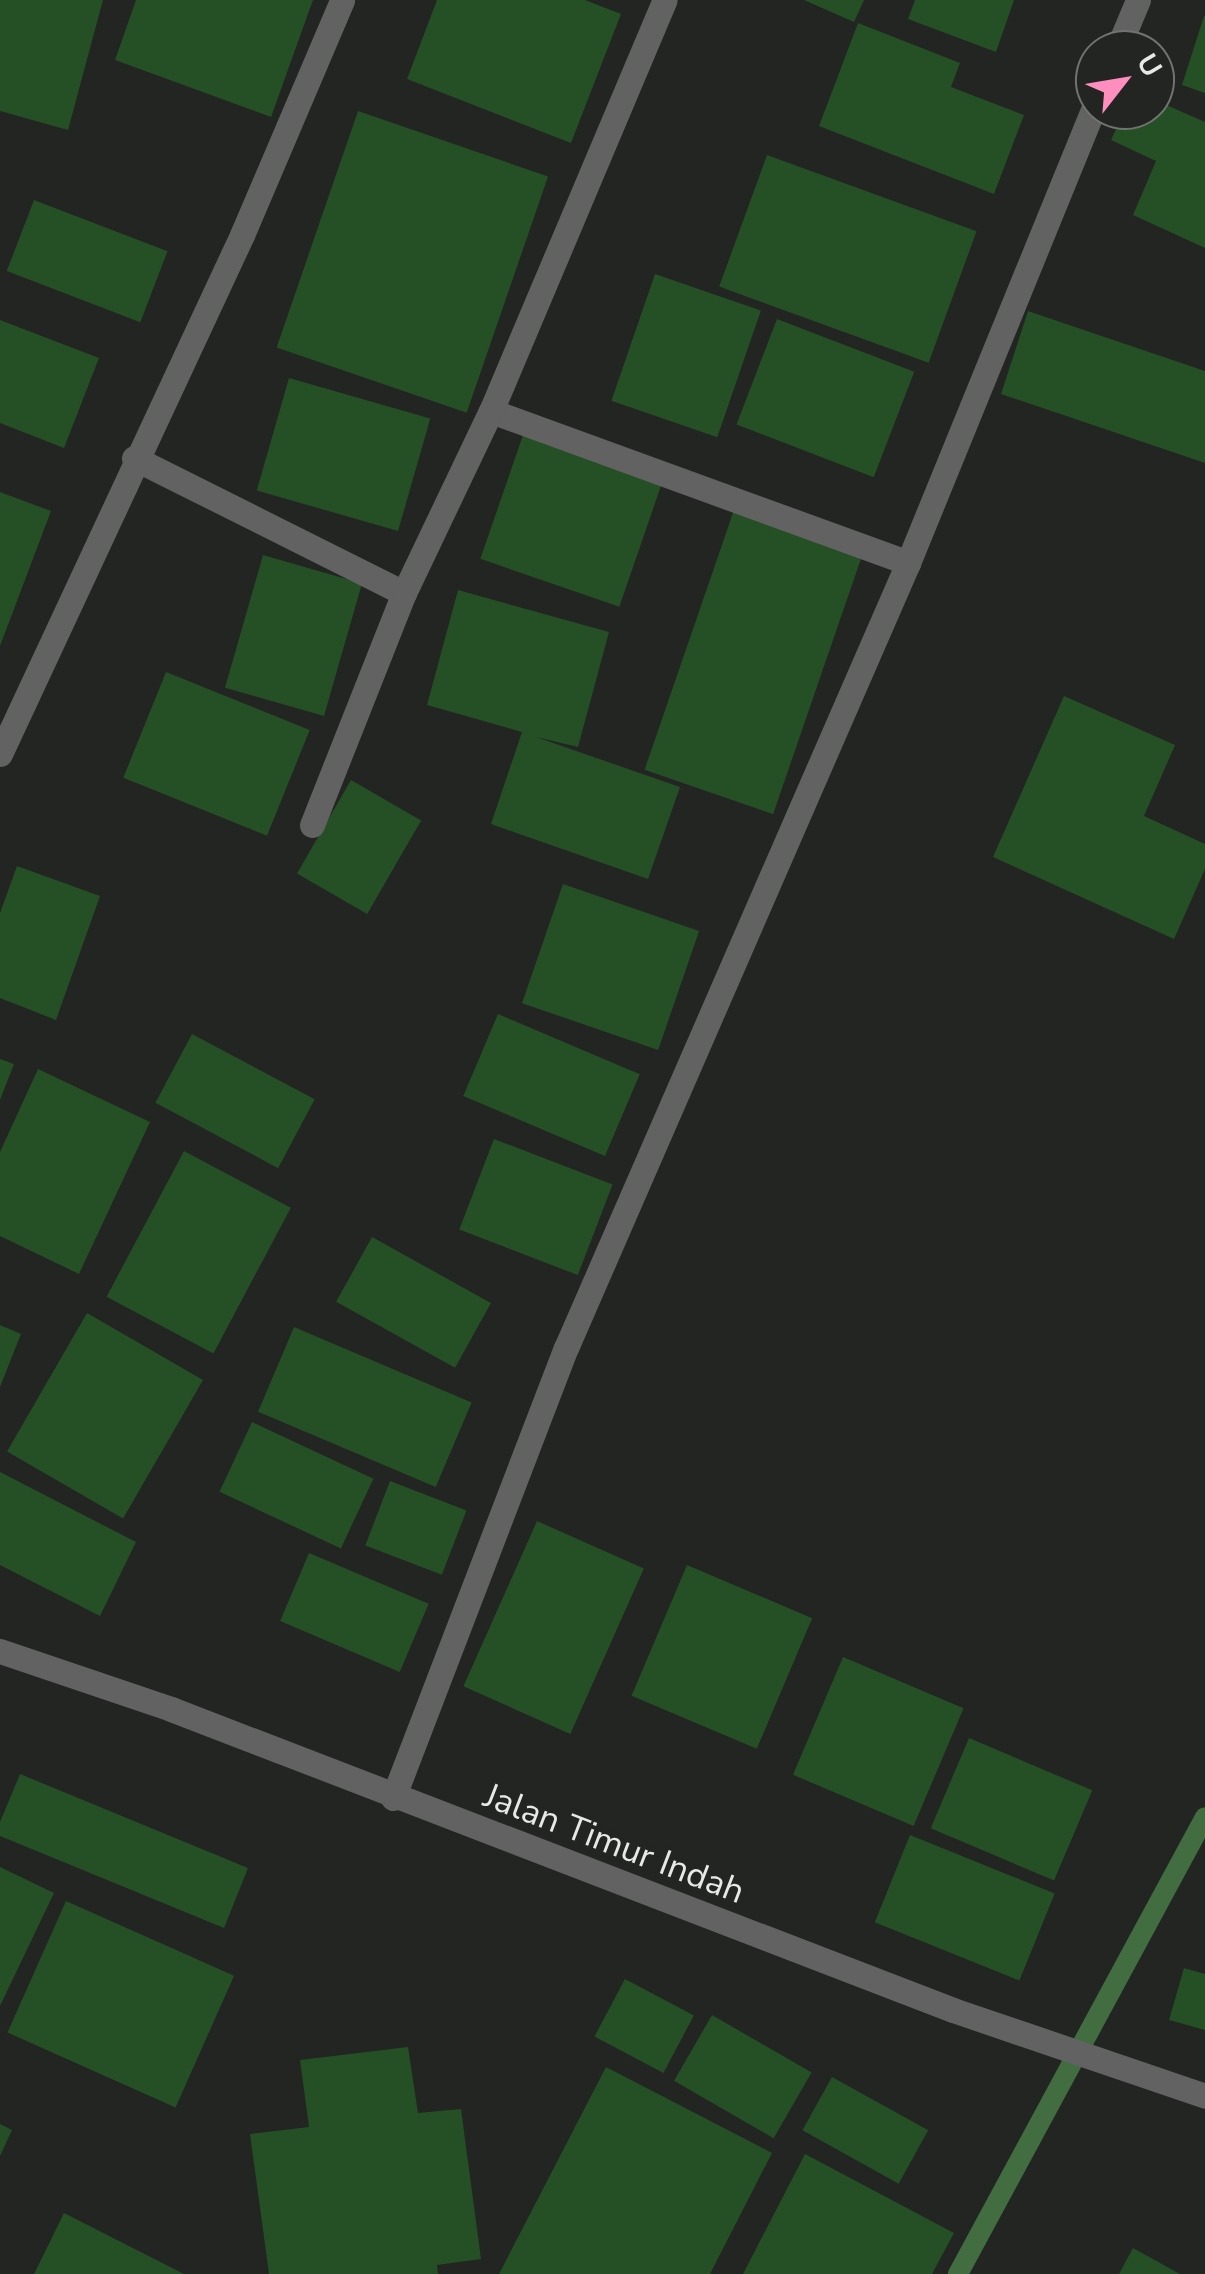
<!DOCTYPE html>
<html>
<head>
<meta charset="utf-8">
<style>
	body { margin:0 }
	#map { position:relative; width:1205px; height:2274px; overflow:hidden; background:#222522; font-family:"Nunito Sans",sans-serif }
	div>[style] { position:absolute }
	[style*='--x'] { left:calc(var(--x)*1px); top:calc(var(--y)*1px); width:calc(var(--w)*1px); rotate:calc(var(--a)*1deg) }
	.stream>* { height:20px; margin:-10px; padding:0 10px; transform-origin:10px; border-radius:10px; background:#426d41 }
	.building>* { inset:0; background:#254f25; transform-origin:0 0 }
	.minor>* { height:25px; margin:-12.5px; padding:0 12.5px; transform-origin:12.5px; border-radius:12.5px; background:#616261 }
	.tertiary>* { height:25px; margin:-12.5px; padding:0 12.5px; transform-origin:12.5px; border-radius:12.5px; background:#616261 }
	span { translate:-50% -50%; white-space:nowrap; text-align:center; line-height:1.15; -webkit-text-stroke:9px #222522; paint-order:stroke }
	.street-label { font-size:35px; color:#e7e9e7 }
	.north { position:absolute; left:1075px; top:30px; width:100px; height:100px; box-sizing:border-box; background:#222522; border:2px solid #717371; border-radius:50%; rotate:59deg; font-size:28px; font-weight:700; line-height:40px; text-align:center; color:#e7e9e7 }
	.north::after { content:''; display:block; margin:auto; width:35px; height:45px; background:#fd8ebe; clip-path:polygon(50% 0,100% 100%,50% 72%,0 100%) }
</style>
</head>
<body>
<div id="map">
	<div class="stream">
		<i style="--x:958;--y:2274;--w:519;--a:-61.61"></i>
	</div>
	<div class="building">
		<i style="clip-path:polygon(0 0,103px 0,68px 130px,0 111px)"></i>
		<i style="clip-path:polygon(136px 0,313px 0,271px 117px,115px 60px)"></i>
		<i style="clip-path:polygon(437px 0,585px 0,621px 14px,571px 143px,407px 79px)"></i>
		<i style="clip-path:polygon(804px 0,864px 0,854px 22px)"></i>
		<i style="clip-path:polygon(915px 0,1014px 0,996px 52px,908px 19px)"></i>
		<i style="clip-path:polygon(1204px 16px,1205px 16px,1205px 93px,1182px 85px)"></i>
		<i style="clip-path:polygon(858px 23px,960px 63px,951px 87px,1024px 115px,994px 194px,819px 126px)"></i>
		<i style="clip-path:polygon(1155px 100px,1205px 122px,1205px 248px,1133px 215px,1156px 161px,1111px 140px,1125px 110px,1155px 110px)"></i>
		<i style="left:358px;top:111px;width:201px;height:250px;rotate:19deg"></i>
		<i style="left:767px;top:155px;width:223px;height:140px;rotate:20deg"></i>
		<i style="left:34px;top:200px;width:143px;height:76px;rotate:21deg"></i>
		<i style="left:655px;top:274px;width:112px;height:134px;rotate:19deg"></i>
		<i style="clip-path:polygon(1028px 311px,1205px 371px,1205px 463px,1001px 394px)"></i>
		<i style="left:777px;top:319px;width:147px;height:113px;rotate:21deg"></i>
		<i style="clip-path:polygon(0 320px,99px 358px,64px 448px,0 423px)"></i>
		<i style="left:289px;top:378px;width:147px;height:117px;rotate:16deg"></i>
		<i style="left:523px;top:435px;width:147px;height:131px;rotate:19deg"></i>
		<i style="clip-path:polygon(0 492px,51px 511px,0 646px)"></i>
		<i style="left:735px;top:507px;width:136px;height:278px;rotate:19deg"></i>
		<i style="left:263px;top:555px;width:103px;height:138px;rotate:16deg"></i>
		<i style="clip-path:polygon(458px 590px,609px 632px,578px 747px,536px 737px,680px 787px,648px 879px,491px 824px,522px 732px,427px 705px)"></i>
		<i style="left:166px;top:672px;width:155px;height:114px;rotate:22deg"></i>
		<i style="clip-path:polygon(1064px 696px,1175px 745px,1144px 816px,1205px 844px,1205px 869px,1174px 939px,993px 857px)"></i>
		<i style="left:351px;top:780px;width:81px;height:108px;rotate:30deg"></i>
		<i style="clip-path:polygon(17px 866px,100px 896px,56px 1020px,0 998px,0 913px)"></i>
		<i style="left:563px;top:884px;width:144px;height:126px;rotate:19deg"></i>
		<i style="left:498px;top:1014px;width:154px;height:89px;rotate:23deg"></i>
		<i style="left:192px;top:1034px;width:139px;height:78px;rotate:28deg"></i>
		<i style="clip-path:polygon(0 1059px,14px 1064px,0 1100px)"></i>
		<i style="clip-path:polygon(38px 1069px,150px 1122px,79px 1274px,0 1236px,0 1152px)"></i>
		<i style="left:494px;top:1139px;width:127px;height:97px;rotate:21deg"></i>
		<i style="left:184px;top:1151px;width:121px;height:165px;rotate:28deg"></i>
		<i style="left:372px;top:1237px;width:136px;height:74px;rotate:29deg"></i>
		<i style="left:87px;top:1313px;width:134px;height:160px;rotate:30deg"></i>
		<i style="clip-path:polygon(0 1325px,21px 1334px,0 1387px)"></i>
		<i style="left:294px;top:1327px;width:193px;height:92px;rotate:23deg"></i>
		<i style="left:252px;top:1422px;width:134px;height:77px;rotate:25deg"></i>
		<i style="clip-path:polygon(0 1472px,136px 1542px,100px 1616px,0 1565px)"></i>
		<i style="left:390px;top:1481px;width:82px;height:69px;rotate:21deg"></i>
		<i style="left:537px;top:1521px;width:117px;height:181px;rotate:24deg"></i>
		<i style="left:309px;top:1553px;width:130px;height:74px;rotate:23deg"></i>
		<i style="left:687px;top:1565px;width:136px;height:142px;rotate:23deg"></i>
		<i style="left:843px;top:1657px;width:131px;height:128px;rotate:23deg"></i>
		<i style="left:969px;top:1738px;width:134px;height:98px;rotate:23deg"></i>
		<i style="clip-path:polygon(20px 1774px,248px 1868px,224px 1928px,0 1836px,0 1822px)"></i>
		<i style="left:910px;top:1835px;width:156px;height:94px;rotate:22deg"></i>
		<i style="clip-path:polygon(0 1867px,54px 1893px,0 2006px)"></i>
		<i style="left:66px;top:1901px;width:184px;height:144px;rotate:24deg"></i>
		<i style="clip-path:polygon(1184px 1968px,1205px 1974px,1205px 2030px,1169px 2020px)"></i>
		<i style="left:625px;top:1979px;width:78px;height:65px;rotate:28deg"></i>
		<i style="left:712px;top:2015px;width:115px;height:76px;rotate:30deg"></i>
		<i style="clip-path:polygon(408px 2047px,418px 2113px,461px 2109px,481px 2259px,437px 2265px,438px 2274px,269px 2274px,250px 2134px,309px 2127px,300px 2060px)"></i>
		<i style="clip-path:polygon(606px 2067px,772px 2153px,710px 2274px,499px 2274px)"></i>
		<i style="left:832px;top:2077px;width:110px;height:61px;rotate:29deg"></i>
		<i style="clip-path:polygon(0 2124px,12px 2130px,0 2156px)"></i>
		<i style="clip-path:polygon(805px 2154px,954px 2233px,932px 2274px,743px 2274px)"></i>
		<i style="clip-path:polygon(64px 2213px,184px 2274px,34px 2274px)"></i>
		<i style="clip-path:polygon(1133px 2248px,1180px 2274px,1119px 2274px)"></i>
	</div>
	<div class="minor">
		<i style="--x:1117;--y:50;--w:54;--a:-67.2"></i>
		<i style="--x:491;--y:411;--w:444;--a:20"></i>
		<i style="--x:134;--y:458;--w:302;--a:26.6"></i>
		<i style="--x:0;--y:754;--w:573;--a:-65"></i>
		<i style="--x:242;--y:235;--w:255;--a:-66.9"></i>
		<i style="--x:312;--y:825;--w:250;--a:-68.4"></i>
		<i style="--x:404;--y:593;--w:202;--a:-64.5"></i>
		<i style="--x:491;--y:411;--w:446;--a:-67.1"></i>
		<i style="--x:393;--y:1798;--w:482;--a:-69"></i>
		<i style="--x:566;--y:1348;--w:856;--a:-66.46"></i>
		<i style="--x:908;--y:563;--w:496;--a:-67.8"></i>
	</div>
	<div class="tertiary">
		<i style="--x:0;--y:1651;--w:181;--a:18.7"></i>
		<i style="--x:171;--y:1709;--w:838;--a:21.05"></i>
		<i style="--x:953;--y:2010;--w:266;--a:18.8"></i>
	</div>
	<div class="street-label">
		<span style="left:614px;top:1844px;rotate:21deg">Jalan Timur Indah</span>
	</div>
	<div class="north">U</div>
</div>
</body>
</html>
